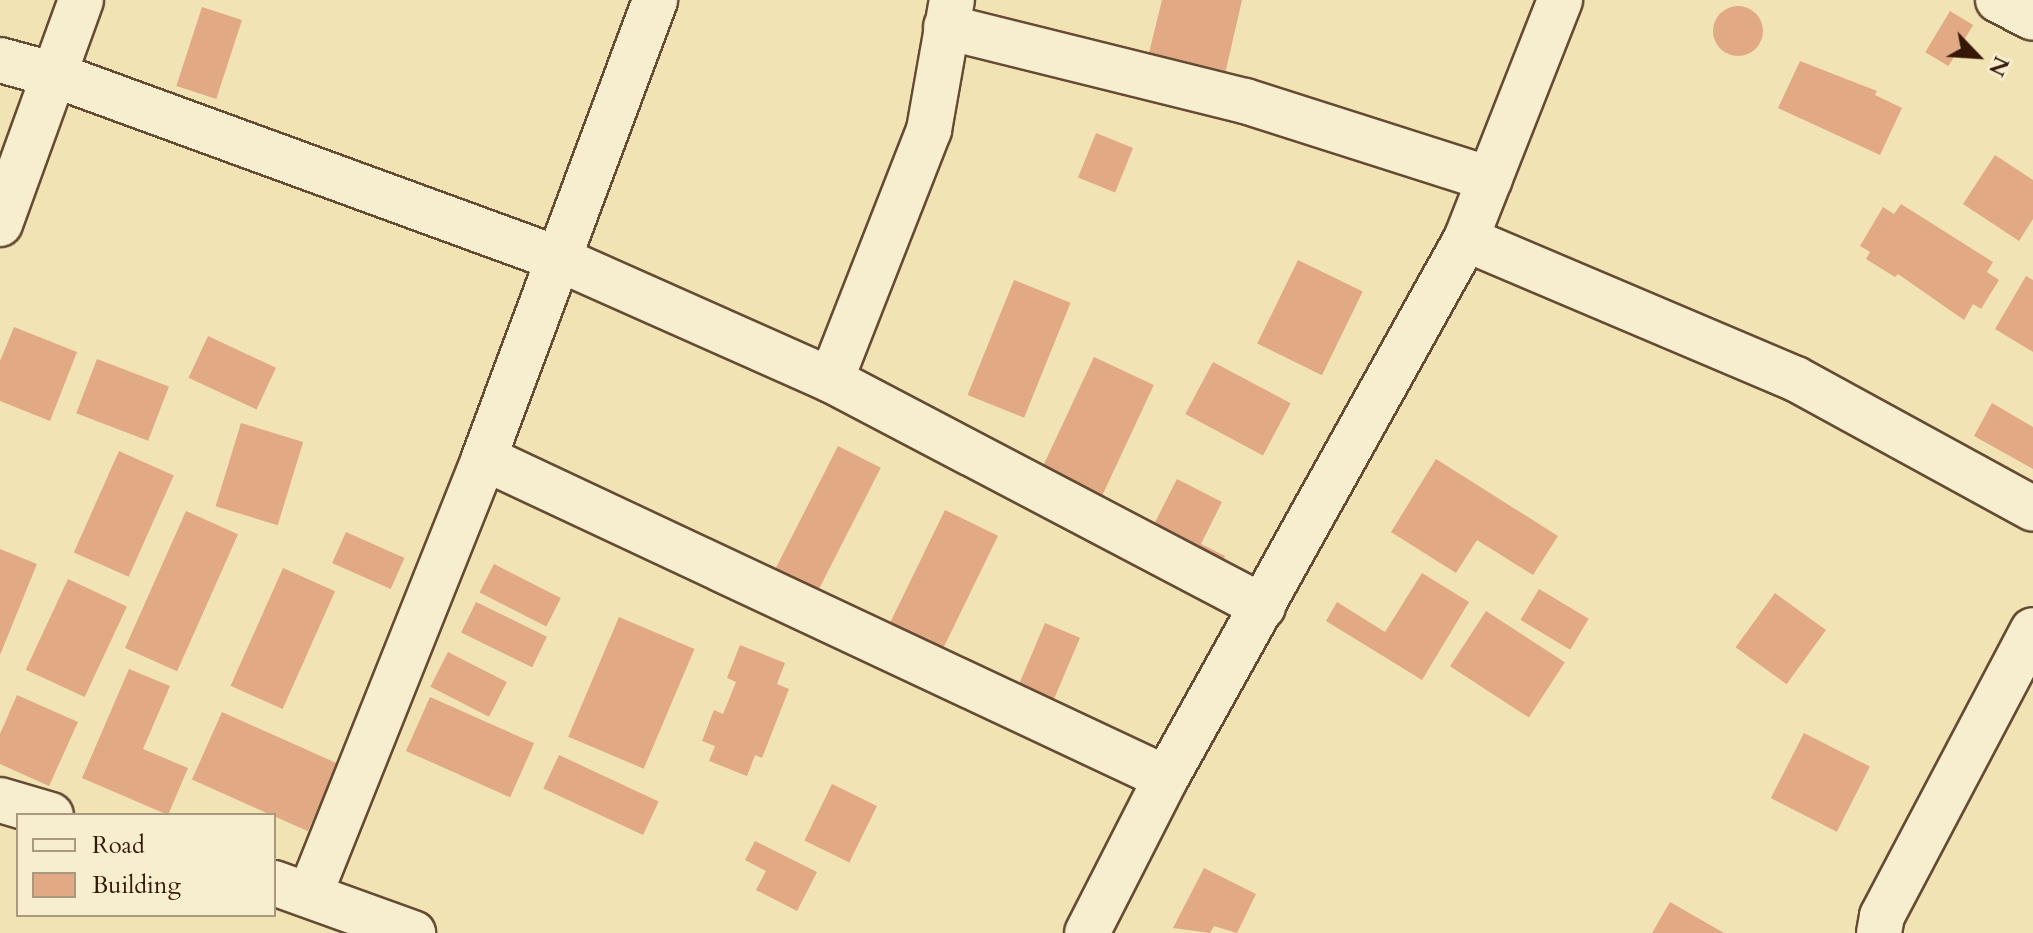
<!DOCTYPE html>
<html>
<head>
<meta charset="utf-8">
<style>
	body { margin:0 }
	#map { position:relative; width:2033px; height:933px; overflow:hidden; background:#f2e3b5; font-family:Cardo,serif }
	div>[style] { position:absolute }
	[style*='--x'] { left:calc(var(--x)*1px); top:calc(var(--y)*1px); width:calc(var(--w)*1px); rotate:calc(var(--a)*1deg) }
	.building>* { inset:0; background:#e2a985; transform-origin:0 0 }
	.round { border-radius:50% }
	.roads { filter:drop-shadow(2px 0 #654b33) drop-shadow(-2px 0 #654b33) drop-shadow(0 2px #654b33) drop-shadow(0 -2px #654b33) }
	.street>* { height:44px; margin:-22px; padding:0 22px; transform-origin:22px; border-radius:22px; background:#f7edcf }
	span { translate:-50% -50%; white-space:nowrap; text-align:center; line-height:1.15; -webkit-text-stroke:7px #f7edcf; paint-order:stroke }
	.legend { position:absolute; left:16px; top:813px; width:260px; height:104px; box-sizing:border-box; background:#f7edcf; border:2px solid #aa987f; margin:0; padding:10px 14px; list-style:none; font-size:24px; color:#361808 }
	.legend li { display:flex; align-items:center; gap:16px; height:40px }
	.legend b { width:40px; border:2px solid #aa987f }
	.north { position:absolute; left:1937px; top:16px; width:80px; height:80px; -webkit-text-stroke:6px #f7edcf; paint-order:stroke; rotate:115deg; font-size:22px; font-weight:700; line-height:32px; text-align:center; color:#361808 }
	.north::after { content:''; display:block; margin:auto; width:28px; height:36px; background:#361808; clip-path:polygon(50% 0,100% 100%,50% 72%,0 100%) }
</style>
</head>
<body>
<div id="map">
	<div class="building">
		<i style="clip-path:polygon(1162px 0,1242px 0,1223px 83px,1146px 65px)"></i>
		<i class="round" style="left:1713px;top:6px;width:50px;height:50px"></i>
		<i style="left:202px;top:7px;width:42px;height:83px;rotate:18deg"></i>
		<i style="left:1950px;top:11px;width:27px;height:48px;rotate:31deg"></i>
		<i style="clip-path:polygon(1800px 61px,1877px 91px,1875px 95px,1902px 108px,1880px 155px,1778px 108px)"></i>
		<i style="left:1096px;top:133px;width:40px;height:48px;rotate:22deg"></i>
		<i style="clip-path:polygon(1995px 155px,2033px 180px,2033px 219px,2019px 241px,1963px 204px)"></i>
		<i style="clip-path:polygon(1901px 204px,1993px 262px,1987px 272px,1999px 280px,1981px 309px,1973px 304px,1964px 320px,1898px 274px,1895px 277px,1866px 259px,1870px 252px,1860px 246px,1883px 207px,1894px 214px)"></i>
		<i style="left:1298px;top:260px;width:72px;height:93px;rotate:26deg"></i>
		<i style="clip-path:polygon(2026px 276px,2033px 280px,2033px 352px,1995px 329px)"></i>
		<i style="left:1014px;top:280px;width:61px;height:124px;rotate:22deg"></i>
		<i style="clip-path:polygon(14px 327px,77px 352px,50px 421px,0 401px,0 361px)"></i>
		<i style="left:208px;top:336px;width:75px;height:46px;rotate:25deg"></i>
		<i style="left:1094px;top:357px;width:66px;height:127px;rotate:25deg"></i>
		<i style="left:97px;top:359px;width:77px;height:58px;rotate:21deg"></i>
		<i style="left:1213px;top:362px;width:88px;height:59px;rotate:28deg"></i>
		<i style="clip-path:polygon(1992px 403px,2033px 427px,2033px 469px,1974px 436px)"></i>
		<i style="left:241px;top:423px;width:65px;height:87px;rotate:17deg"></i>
		<i style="left:838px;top:446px;width:48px;height:144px;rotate:27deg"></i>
		<i style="left:119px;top:451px;width:60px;height:111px;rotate:24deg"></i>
		<i style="clip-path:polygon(1436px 459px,1558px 536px,1533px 575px,1477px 540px,1456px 573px,1391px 532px)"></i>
		<i style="clip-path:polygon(1177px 479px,1222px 502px,1201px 544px,1225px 556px,1215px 577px,1145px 542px)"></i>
		<i style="left:945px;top:510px;width:59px;height:127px;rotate:26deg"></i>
		<i style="left:186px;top:511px;width:57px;height:150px;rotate:24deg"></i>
		<i style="left:346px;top:532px;width:64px;height:34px;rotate:24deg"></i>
		<i style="clip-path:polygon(0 549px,37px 564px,0 655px)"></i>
		<i style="left:494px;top:564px;width:75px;height:32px;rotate:27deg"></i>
		<i style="left:283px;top:568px;width:57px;height:129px;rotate:24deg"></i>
		<i style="clip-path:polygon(1422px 573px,1469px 602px,1422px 680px,1326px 621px,1337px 602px,1385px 632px)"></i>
		<i style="left:68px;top:579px;width:65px;height:100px;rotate:25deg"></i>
		<i style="left:1539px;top:589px;width:58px;height:36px;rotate:31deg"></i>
		<i style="left:1775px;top:593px;width:63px;height:67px;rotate:36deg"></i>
		<i style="left:476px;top:602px;width:79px;height:34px;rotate:26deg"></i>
		<i style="left:1486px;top:611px;width:94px;height:66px;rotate:33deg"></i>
		<i style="left:619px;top:617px;width:82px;height:130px;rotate:23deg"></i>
		<i style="left:1045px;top:623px;width:38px;height:73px;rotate:23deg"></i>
		<i style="clip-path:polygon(740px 645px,785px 663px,777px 684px,789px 689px,762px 758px,755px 755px,747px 776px,709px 761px,715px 746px,702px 741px,714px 710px,723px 714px,736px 682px,727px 678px)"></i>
		<i style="left:448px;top:652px;width:66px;height:39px;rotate:27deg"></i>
		<i style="clip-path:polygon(129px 669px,170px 686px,143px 749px,188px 768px,168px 815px,82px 778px)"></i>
		<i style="clip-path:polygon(17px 695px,78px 722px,49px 786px,0 764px,0 734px)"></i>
		<i style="left:430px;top:697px;width:114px;height:59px;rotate:24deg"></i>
		<i style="left:222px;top:712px;width:127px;height:74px;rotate:24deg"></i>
		<i style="left:1804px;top:733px;width:74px;height:73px;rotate:27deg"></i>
		<i style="left:559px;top:755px;width:110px;height:37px;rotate:25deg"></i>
		<i style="left:832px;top:784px;width:50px;height:63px;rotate:26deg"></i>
		<i style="clip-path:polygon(755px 841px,817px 872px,797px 911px,756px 890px,766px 871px,745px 860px)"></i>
		<i style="clip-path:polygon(1204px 868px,1256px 894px,1237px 933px,1214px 926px,1210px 933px,1173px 928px)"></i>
		<i style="clip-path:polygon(1670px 902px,1724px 933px,1652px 933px)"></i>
	</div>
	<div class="roads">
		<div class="street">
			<i style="--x:1998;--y:0;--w:39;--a:27"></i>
			<i style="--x:946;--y:27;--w:308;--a:13.9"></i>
			<i style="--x:1245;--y:101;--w:257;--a:17.7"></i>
			<i style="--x:0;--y:60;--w:57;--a:15.3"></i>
			<i style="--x:55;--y:75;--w:537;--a:20.06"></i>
			<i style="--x:559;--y:259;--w:298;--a:24"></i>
			<i style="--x:831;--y:380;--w:488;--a:27.7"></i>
			<i style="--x:0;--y:224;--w:238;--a:-70.1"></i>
			<i style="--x:1466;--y:239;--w:358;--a:23"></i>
			<i style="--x:1796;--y:379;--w:270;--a:28.7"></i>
			<i style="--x:831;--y:380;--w:269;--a:-68.6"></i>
			<i style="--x:929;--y:130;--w:132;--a:-80"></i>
			<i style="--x:484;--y:458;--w:753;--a:25.14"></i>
			<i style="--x:0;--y:800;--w:53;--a:16.4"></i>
			<i style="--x:274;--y:883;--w:148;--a:19.8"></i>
			<i style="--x:310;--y:894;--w:469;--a:-68.2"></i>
			<i style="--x:484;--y:458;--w:489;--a:-69.5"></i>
			<i style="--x:1087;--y:933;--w:174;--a:-63"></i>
			<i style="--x:1166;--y:778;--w:617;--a:-60.9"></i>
			<i style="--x:1466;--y:239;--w:257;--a:-68.5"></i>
			<i style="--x:1879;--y:933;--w:17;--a:-80"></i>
			<i style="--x:1882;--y:916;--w:323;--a:-62.2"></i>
		</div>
	</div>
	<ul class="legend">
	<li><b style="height:10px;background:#f7edcf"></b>Road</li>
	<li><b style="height:22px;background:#e2a985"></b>Building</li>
	</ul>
	<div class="north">N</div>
</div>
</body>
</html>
